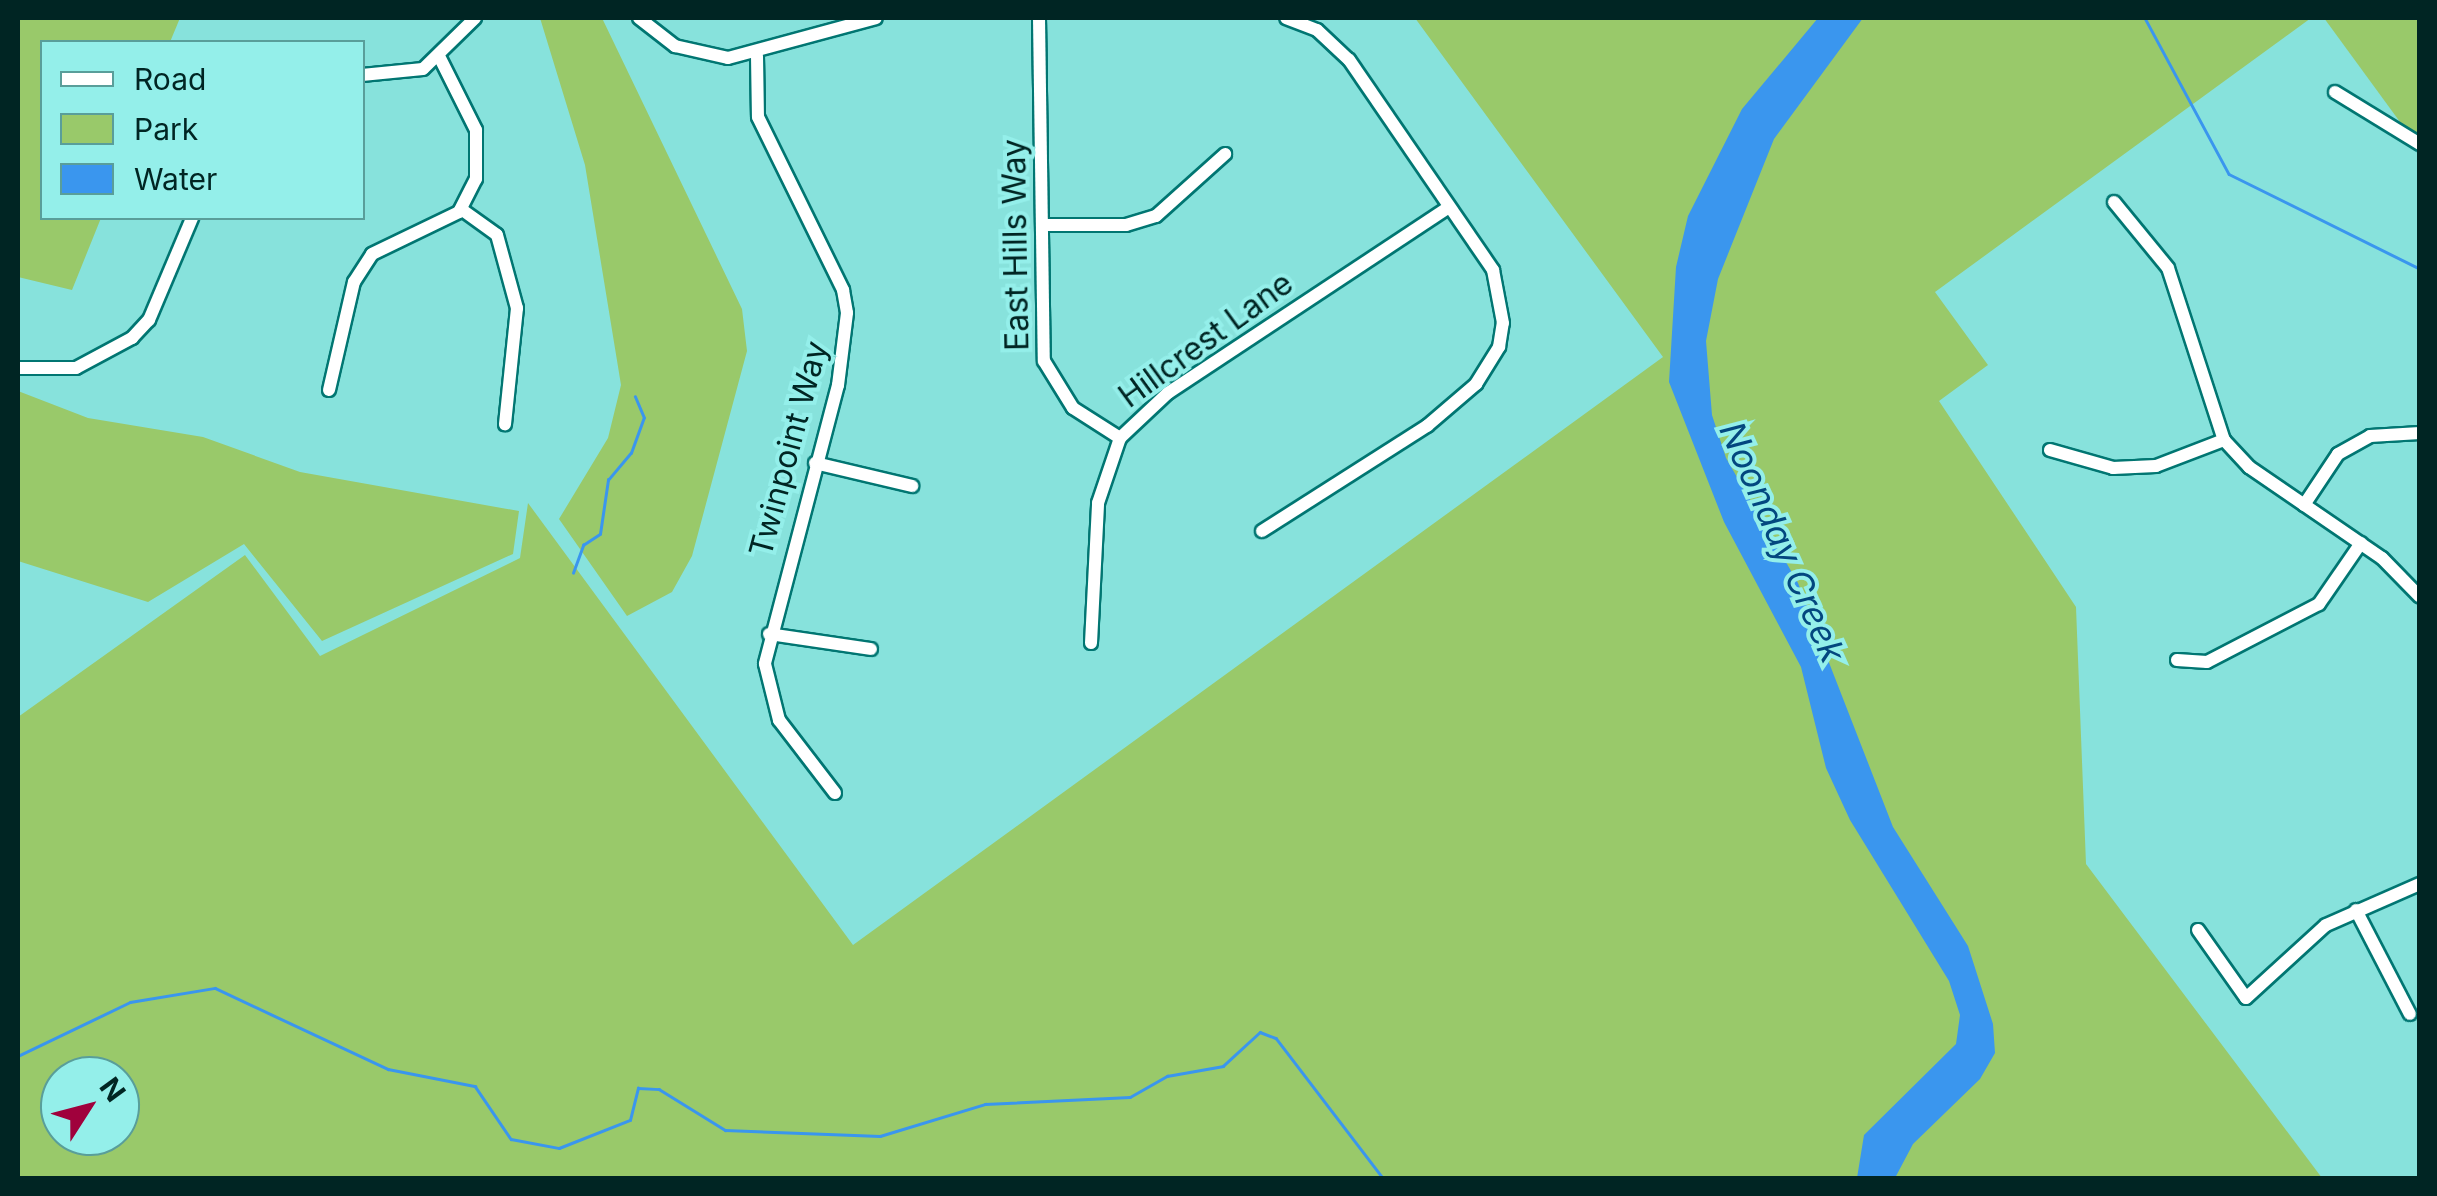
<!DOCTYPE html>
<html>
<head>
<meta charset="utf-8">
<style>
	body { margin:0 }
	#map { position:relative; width:2437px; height:1196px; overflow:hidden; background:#87e2dc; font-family:Inter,sans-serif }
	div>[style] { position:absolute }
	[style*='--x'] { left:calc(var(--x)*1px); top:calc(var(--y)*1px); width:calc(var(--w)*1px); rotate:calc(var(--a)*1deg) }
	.green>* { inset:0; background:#99c96a }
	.water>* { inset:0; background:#3a96ee }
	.stream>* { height:2.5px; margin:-1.25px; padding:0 1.25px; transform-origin:1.25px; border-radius:1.25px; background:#3a96ee }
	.roads { filter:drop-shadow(2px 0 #017672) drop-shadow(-2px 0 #017672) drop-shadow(0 2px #017672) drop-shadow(0 -2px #017672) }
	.minor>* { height:12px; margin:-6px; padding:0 6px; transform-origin:6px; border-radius:6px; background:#fff }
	span { translate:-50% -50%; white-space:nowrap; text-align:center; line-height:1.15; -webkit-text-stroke:8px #94efea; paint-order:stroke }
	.street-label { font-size:32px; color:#002523 }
	.water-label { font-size:35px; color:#03477f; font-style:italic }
	.frame { position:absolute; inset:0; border:20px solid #002523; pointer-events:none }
	.legend { position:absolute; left:40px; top:40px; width:325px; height:180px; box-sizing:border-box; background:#94efea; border:2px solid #599e9a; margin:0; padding:12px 18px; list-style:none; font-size:30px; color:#002523 }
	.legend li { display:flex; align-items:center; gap:20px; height:50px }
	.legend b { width:50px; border:2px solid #599e9a }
	.north { position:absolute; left:40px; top:1056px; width:100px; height:100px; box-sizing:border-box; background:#94efea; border:2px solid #599e9a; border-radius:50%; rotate:54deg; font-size:28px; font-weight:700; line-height:40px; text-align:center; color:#002523 }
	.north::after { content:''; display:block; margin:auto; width:35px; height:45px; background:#a0013c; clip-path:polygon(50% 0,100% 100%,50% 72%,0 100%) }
</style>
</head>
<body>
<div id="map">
	<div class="green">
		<i style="clip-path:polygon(18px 18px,180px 18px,170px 42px,42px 42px,42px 218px,101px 218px,72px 290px,18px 277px)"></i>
		<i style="clip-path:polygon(540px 18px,602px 18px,742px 309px,747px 351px,692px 556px,672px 592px,627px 616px,559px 519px,608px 438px,621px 385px,585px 165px)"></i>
		<i style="clip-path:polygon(evenodd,1415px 18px,2311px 18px,1935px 292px,1988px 365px,1939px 401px,2076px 607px,2086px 864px,2322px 1178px,18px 1178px,18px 717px,245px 555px,320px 656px,520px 558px,528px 503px,853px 945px,1663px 357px,1415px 18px,60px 1076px,120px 1076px,120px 1136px,60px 1136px,60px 1076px)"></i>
		<i style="clip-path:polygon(2324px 18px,2419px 18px,2419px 148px)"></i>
		<i style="clip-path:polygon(18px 391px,88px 418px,203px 437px,300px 472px,519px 511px,513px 554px,322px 641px,244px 544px,148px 602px,18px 561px)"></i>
	</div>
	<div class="water">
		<i style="clip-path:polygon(1818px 18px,1863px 18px,1774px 139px,1718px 279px,1706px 341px,1712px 415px,1726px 458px,1798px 583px,1893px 827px,1968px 946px,1993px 1024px,1995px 1053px,1980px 1079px,1913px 1144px,1895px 1178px,1857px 1178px,1864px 1135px,1956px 1044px,1960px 1015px,1949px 981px,1850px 820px,1826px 768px,1801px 667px,1724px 522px,1669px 382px,1676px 267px,1688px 216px,1742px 109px)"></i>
	</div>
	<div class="stream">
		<i style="--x:2145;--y:18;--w:177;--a:61.7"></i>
		<i style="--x:2229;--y:174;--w:213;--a:26.4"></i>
		<i style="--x:573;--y:573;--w:30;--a:-70"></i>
		<i style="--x:583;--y:545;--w:20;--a:-33"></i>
		<i style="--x:600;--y:534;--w:55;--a:-81.6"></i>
		<i style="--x:608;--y:480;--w:35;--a:-50"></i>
		<i style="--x:631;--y:453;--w:37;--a:-70"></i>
		<i style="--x:644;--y:418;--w:23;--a:-113"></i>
		<i style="--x:18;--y:1056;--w:124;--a:-25.7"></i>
		<i style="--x:130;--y:1002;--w:86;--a:-9.4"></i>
		<i style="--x:215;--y:988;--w:191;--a:25.1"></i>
		<i style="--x:388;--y:1069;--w:89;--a:11.1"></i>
		<i style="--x:475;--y:1086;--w:64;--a:55.8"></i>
		<i style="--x:511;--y:1139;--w:49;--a:10.6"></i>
		<i style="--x:559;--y:1148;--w:76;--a:-21.5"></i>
		<i style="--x:630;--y:1120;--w:33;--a:-76"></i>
		<i style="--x:638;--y:1088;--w:21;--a:3"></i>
		<i style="--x:659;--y:1089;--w:78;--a:31.8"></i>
		<i style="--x:725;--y:1130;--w:155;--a:2.2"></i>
		<i style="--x:880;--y:1136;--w:110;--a:-16.9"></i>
		<i style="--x:985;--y:1104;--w:145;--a:-2.8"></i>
		<i style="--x:1130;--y:1097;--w:43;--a:-29.6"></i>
		<i style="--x:1167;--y:1076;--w:57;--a:-10.1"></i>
		<i style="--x:1223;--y:1066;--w:50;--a:-42.6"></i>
		<i style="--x:1260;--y:1032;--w:17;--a:21"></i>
		<i style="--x:1276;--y:1038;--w:176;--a:52.6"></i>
	</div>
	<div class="roads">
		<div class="minor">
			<i style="--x:639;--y:18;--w:46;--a:37.9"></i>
			<i style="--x:675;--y:46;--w:54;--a:12.8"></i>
			<i style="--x:728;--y:58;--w:153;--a:-15.1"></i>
			<i style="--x:1039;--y:18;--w:343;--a:89.2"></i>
			<i style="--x:1044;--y:361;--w:55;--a:58.3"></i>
			<i style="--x:1073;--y:408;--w:56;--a:32.6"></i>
			<i style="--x:757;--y:56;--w:61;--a:89.1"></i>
			<i style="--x:758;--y:117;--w:193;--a:63.8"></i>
			<i style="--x:843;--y:290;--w:23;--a:80"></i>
			<i style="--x:847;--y:313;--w:73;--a:97.1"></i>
			<i style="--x:838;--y:385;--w:288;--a:104.7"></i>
			<i style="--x:765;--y:664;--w:58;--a:76"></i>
			<i style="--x:779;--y:720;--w:92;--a:52.5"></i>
			<i style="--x:362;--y:75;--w:61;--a:-5.6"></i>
			<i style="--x:423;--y:69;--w:73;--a:-44.4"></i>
			<i style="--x:2335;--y:92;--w:100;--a:31.5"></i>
			<i style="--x:2114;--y:202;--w:85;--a:50.7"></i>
			<i style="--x:2168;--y:268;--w:181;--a:72"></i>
			<i style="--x:2224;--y:440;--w:37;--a:47"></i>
			<i style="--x:2249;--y:467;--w:161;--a:34.4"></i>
			<i style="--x:2382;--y:558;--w:54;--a:45.7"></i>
			<i style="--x:461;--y:209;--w:44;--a:35.8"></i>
			<i style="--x:497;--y:235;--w:76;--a:74.7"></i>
			<i style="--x:517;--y:308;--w:117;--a:95.9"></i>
			<i style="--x:1042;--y:225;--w:84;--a:0"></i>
			<i style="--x:1126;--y:225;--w:31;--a:-17"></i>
			<i style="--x:1156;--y:216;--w:93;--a:-41.9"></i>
			<i style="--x:18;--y:368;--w:58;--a:0"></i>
			<i style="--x:76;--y:368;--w:64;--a:-28.2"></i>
			<i style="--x:132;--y:338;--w:25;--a:-47"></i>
			<i style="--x:149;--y:320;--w:111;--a:-67.1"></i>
			<i style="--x:329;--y:390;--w:111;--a:-77"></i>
			<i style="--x:354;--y:282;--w:33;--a:-57"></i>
			<i style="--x:372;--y:254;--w:97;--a:-25.8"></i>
			<i style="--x:459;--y:212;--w:37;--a:-63"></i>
			<i style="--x:476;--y:179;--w:49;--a:-90"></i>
			<i style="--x:476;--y:130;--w:80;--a:-116.6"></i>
			<i style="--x:2050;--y:450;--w:66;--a:15.9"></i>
			<i style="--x:2113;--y:468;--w:43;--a:-2.7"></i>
			<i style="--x:2156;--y:466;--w:73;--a:-20.9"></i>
			<i style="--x:815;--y:463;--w:100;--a:13.3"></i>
			<i style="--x:2304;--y:505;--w:61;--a:-56.3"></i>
			<i style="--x:2338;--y:454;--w:37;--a:-29"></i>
			<i style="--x:2370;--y:436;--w:50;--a:-3.4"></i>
			<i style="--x:1262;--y:531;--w:196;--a:-32.5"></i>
			<i style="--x:1427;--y:426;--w:65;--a:-40.6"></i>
			<i style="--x:1476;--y:384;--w:44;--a:-58.1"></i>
			<i style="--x:1499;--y:347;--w:24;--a:-81"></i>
			<i style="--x:1503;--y:323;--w:54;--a:-100.7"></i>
			<i style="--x:1493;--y:270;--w:255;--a:-124.4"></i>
			<i style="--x:1349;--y:60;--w:44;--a:-136.8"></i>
			<i style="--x:1317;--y:30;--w:33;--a:-159"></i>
			<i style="--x:769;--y:634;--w:103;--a:8.4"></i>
			<i style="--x:1091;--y:643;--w:140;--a:-87.1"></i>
			<i style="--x:1098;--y:503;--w:69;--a:-71.3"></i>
			<i style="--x:1120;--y:438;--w:66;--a:-43.2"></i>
			<i style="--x:1168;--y:393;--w:337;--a:-33.5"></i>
			<i style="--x:2177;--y:660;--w:30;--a:4"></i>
			<i style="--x:2207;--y:662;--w:126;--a:-27.4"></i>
			<i style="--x:2319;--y:604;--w:74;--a:-55.5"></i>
			<i style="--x:2356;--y:910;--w:117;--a:62.6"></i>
			<i style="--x:2198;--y:930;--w:83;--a:54.8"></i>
			<i style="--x:2246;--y:998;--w:108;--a:-42.4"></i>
			<i style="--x:2326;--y:925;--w:103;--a:-23.6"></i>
		</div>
	</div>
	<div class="street-label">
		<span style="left:1016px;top:245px;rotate:-91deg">East Hills Way</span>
		<span style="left:1206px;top:340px;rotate:-36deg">Hillcrest Lane</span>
		<span style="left:789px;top:449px;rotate:-75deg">Twinpoint Way</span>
	</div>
	<div class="water-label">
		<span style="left:1783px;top:542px;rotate:66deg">Noonday Creek</span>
	</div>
	<div class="frame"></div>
	<ul class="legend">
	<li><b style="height:12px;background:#fff"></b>Road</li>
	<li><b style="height:28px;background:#99c96a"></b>Park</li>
	<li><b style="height:28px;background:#3a96ee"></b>Water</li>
	</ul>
	<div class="north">N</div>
</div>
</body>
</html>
